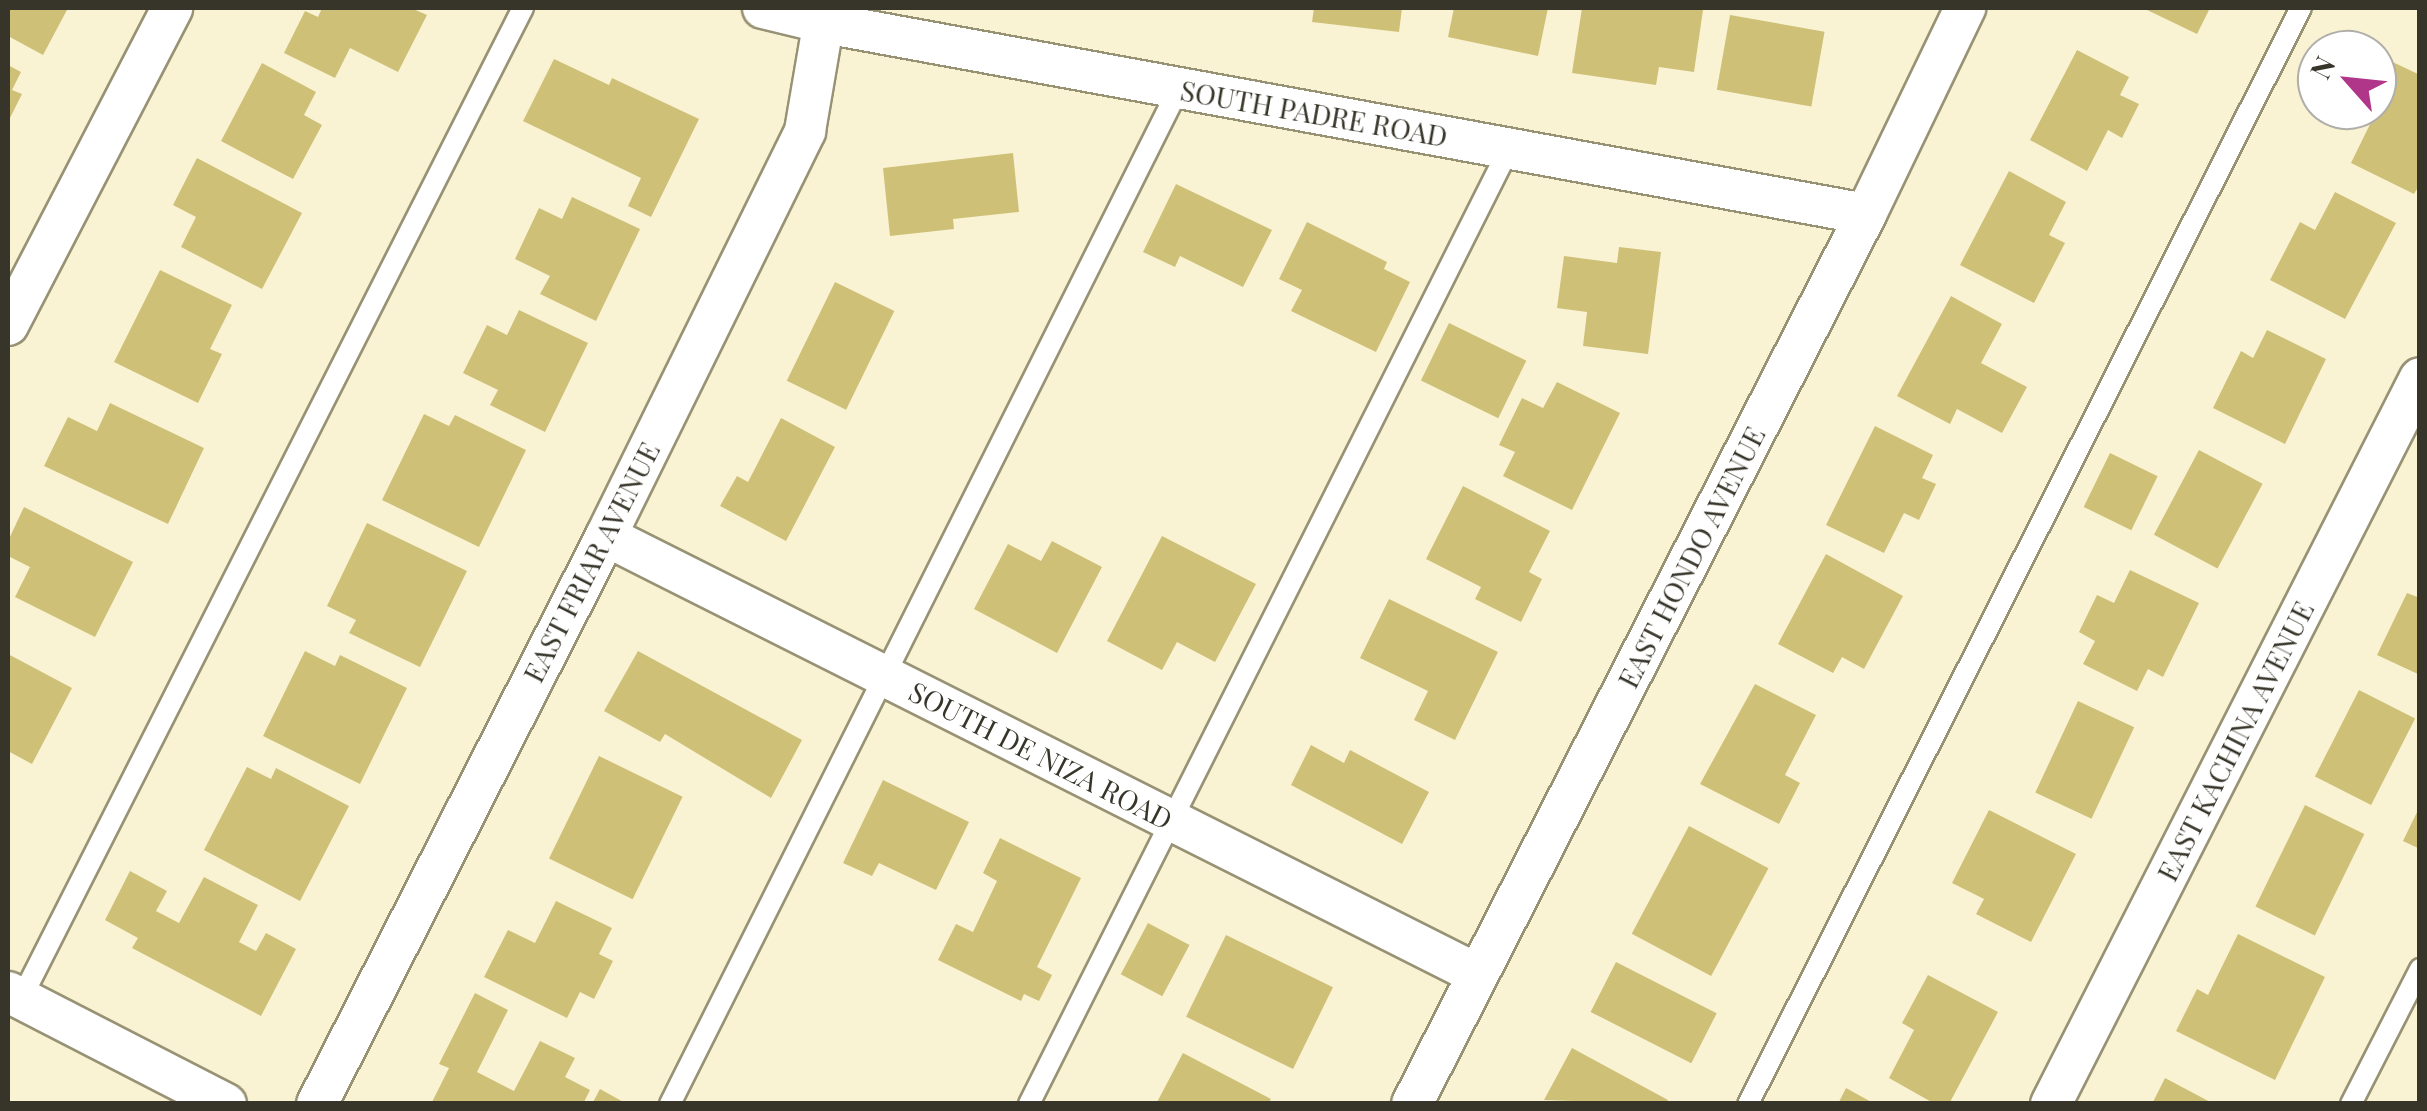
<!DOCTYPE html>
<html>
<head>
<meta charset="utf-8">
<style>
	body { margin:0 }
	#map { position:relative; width:2427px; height:1111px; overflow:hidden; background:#f9f3d4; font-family:"Playfair Display",serif }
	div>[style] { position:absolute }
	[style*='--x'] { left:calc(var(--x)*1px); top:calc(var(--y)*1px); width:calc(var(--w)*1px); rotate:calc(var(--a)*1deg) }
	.building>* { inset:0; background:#cfc077; transform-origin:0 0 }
	.roads { filter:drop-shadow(2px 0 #989275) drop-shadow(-2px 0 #989275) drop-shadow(0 2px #989275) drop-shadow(0 -2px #989275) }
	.service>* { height:20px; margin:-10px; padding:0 10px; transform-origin:10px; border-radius:10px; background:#fff }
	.minor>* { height:40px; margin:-20px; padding:0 20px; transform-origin:20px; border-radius:20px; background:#fff }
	span { translate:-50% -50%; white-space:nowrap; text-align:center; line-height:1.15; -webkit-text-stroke:8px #fff; paint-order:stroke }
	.street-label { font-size:28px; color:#373529 }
	.frame { position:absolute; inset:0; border:10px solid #373529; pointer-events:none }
	.north { position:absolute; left:2297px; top:30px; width:100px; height:100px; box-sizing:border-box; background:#fff; border:2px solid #afaea9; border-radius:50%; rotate:297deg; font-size:28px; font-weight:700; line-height:40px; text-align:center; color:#373529 }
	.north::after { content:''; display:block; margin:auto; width:35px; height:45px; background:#b03689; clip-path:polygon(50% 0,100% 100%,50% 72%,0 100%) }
</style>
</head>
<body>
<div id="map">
	<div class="building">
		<i style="clip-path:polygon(8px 8px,68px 8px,43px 55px,8px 36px)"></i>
		<i style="clip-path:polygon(322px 8px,411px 8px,427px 15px,398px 72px,350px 48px,335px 78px,284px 53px,305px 11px,318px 17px)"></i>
		<i style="clip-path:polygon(1314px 8px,1402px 8px,1399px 32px,1312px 22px)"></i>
		<i style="clip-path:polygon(1454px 8px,1548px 8px,1538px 56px,1448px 37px)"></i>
		<i style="clip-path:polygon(1582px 8px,1703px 10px,1694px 72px,1659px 67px,1656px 85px,1572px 73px)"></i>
		<i style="clip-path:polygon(2143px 8px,2210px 8px,2197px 34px)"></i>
		<i style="left:1730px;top:15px;width:96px;height:76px;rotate:10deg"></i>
		<i style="clip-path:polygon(2077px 50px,2129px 77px,2120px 95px,2139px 104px,2122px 138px,2108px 130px,2087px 171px,2030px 140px)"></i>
		<i style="clip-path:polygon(2380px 56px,2420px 75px,2420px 184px,2414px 194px,2351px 163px,2373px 118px,2357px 110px,2377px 110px)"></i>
		<i style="clip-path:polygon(554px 59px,609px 85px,612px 78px,699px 119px,651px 217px,628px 206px,641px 178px,523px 121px)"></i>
		<i style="clip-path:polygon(262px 63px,316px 92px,304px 115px,322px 125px,293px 179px,221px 141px)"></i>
		<i style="clip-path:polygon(8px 65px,21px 72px,12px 90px,22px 94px,8px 122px)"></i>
		<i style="clip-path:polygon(1013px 153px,1019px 212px,953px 219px,954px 229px,890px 236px,883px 168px)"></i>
		<i style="clip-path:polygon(197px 158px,302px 213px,262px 289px,181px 247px,196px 217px,173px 205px)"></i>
		<i style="clip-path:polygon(2009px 171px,2066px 202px,2049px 235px,2065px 243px,2034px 303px,1960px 265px)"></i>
		<i style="clip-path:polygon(1176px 184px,1272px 230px,1243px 287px,1180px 256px,1175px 267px,1143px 252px)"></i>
		<i style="clip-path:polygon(2335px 192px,2396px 223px,2345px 319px,2270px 280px,2300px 222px,2315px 230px)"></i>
		<i style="clip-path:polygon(572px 197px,640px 229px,596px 321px,540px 294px,550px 276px,515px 259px,539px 208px,562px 219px)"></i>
		<i style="clip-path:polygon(1307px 222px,1387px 262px,1384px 269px,1410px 282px,1376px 352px,1291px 311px,1302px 290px,1279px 279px)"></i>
		<i style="clip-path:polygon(1619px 247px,1661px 252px,1648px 354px,1583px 346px,1587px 312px,1557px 308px,1564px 256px,1617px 263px)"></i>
		<i style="clip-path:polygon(160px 270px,232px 305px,210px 349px,222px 354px,198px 403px,114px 362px)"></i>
		<i style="left:835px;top:282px;width:66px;height:110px;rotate:26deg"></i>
		<i style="clip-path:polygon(1951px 296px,2002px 324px,1981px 363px,2027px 387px,2002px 433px,1957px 409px,1950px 424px,1897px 396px)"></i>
		<i style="clip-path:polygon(519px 310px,588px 343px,545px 432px,490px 405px,498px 390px,463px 373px,487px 325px,507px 335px)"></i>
		<i style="left:1449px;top:323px;width:86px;height:64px;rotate:26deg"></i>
		<i style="clip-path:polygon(2267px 330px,2326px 359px,2285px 444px,2213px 408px,2241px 351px,2253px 358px)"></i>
		<i style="clip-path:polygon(1557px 382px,1620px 413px,1572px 510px,1503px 476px,1515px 452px,1499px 445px,1522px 398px,1543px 408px)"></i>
		<i style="clip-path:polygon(110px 403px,204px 448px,168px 524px,44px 466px,68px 417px,97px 431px)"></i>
		<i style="clip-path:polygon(424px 414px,449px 426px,455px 415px,526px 450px,479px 547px,382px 500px)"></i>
		<i style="clip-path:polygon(781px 418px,835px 447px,786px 541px,720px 506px,737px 476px,748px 482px)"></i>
		<i style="clip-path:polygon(1875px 426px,1933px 455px,1922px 478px,1936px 484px,1919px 520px,1904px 513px,1884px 553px,1826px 525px)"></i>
		<i style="left:2199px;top:450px;width:72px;height:96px;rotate:28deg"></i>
		<i style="left:2110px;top:453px;width:53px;height:60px;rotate:26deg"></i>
		<i style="clip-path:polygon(1463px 486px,1550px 531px,1529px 572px,1542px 579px,1521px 622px,1475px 599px,1481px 587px,1426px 559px)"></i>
		<i style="clip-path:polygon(24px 507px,133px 562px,95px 637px,15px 597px,30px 567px,8px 556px,8px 541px)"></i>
		<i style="clip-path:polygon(367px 523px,467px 571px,420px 667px,349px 633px,356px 620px,327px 606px)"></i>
		<i style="clip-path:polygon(1162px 536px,1256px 584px,1215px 662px,1177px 642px,1162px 670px,1107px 641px)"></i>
		<i style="clip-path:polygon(1052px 541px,1102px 567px,1057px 653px,974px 609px,1008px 544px,1041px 561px)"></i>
		<i style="clip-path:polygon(1826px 554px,1903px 596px,1864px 669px,1842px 657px,1833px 673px,1778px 644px)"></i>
		<i style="clip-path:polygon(2130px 570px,2199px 603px,2163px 677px,2148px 669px,2137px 691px,2083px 664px,2095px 641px,2079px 632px,2097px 595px,2114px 603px)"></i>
		<i style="clip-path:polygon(2407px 593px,2420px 598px,2420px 675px,2377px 655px)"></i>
		<i style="clip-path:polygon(1389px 599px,1498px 652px,1455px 740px,1414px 720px,1428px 691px,1360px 658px)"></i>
		<i style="clip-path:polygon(305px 651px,335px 666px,340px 655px,407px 688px,360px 784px,263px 736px)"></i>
		<i style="clip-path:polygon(638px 651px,802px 740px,771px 798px,665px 734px,660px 742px,604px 711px)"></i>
		<i style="clip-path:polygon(8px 654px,72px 688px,32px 764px,8px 751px)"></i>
		<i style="clip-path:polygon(1755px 684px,1816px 715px,1785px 775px,1800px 783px,1779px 824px,1700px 784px)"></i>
		<i style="left:2359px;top:690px;width:63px;height:97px;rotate:27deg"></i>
		<i style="left:2078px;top:701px;width:62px;height:101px;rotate:25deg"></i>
		<i style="clip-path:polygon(1311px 745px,1344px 763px,1350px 750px,1429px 792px,1402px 844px,1291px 785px)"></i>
		<i style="left:599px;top:756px;width:93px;height:114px;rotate:26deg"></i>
		<i style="clip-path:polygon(247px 767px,271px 779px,276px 768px,349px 806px,300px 901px,204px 850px)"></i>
		<i style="clip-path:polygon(883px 780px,969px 822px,936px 890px,879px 863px,872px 876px,843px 863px)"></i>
		<i style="left:2305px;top:805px;width:66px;height:113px;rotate:26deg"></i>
		<i style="clip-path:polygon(2420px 806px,2420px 849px,2403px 841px)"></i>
		<i style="clip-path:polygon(1989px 810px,2076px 854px,2031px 942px,1976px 914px,1984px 899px,1952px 883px)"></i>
		<i style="left:1689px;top:826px;width:90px;height:122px;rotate:28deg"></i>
		<i style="clip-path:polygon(1000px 838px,1081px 878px,1037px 967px,1052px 975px,1039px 1001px,1024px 994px,1021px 1001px,938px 960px,956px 924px,973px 932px,997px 881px,983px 873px)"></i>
		<i style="clip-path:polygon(130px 871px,167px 891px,156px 911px,179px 923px,204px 877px,258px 905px,239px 942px,256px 951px,266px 933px,296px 949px,261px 1016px,132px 948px,138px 938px,105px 920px)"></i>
		<i style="clip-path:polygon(556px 901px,612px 928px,599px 954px,613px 961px,594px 999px,580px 992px,567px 1018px,484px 977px,508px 930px,535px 943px)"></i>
		<i style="left:1148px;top:923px;width:47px;height:58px;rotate:28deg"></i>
		<i style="clip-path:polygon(2238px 934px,2325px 977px,2275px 1080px,2176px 1031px,2197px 989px,2208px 995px)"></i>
		<i style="left:1226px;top:935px;width:119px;height:91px;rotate:26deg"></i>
		<i style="left:1616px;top:962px;width:113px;height:56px;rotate:27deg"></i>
		<i style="clip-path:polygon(1928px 975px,1998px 1012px,1949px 1104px,1935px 1104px,1889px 1078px,1914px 1030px,1902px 1023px)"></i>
		<i style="clip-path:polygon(475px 993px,508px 1010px,477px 1072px,514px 1091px,540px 1041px,575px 1058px,565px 1077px,590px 1090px,583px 1104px,431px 1104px,449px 1068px,439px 1064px)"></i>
		<i style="clip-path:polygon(1572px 1048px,1668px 1100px,1666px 1104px,1544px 1100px)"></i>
		<i style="clip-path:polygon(1183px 1053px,1271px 1099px,1268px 1104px,1156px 1104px)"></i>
		<i style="clip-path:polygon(2165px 1078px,2214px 1104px,2152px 1104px)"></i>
		<i style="clip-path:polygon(1846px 1088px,1875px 1104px,1838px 1104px)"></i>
		<i style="clip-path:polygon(600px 1089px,627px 1104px,592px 1104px)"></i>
	</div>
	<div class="roads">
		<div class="service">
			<i style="--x:21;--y:999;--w:1111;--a:-63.14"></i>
			<i style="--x:670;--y:1104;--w:1136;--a:-63.39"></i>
			<i style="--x:1029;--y:1104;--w:1069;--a:-63.32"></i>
			<i style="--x:1748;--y:1104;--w:1228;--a:-63.23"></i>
			<i style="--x:2351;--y:1104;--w:152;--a:-62.9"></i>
		</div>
		<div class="minor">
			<i style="--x:763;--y:8;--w:64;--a:13.6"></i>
			<i style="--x:825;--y:23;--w:1058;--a:10.4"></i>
			<i style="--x:8;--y:325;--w:357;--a:-62.6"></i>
			<i style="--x:606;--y:536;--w:975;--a:26.7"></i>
			<i style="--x:8;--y:992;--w:245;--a:27.2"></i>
			<i style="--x:317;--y:1104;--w:637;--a:-63.03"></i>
			<i style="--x:606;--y:536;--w:451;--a:-63.8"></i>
			<i style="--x:805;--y:131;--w:125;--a:-80.3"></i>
			<i style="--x:1412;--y:1104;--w:999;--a:-62.97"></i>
			<i style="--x:1866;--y:214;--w:229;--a:-64.3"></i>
			<i style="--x:2051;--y:1104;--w:814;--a:-63.06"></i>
		</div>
	</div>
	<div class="street-label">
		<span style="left:1314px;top:113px;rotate:10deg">SOUTH PADRE ROAD</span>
		<span style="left:1691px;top:557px;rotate:-63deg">EAST HONDO AVENUE</span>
		<span style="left:591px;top:562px;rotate:-63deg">EAST FRIAR AVENUE</span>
		<span style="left:2235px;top:741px;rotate:-63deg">EAST KACHINA AVENUE</span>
		<span style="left:1041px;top:755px;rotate:27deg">SOUTH DE NIZA ROAD</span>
	</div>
	<div class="frame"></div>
	<div class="north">N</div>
</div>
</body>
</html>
